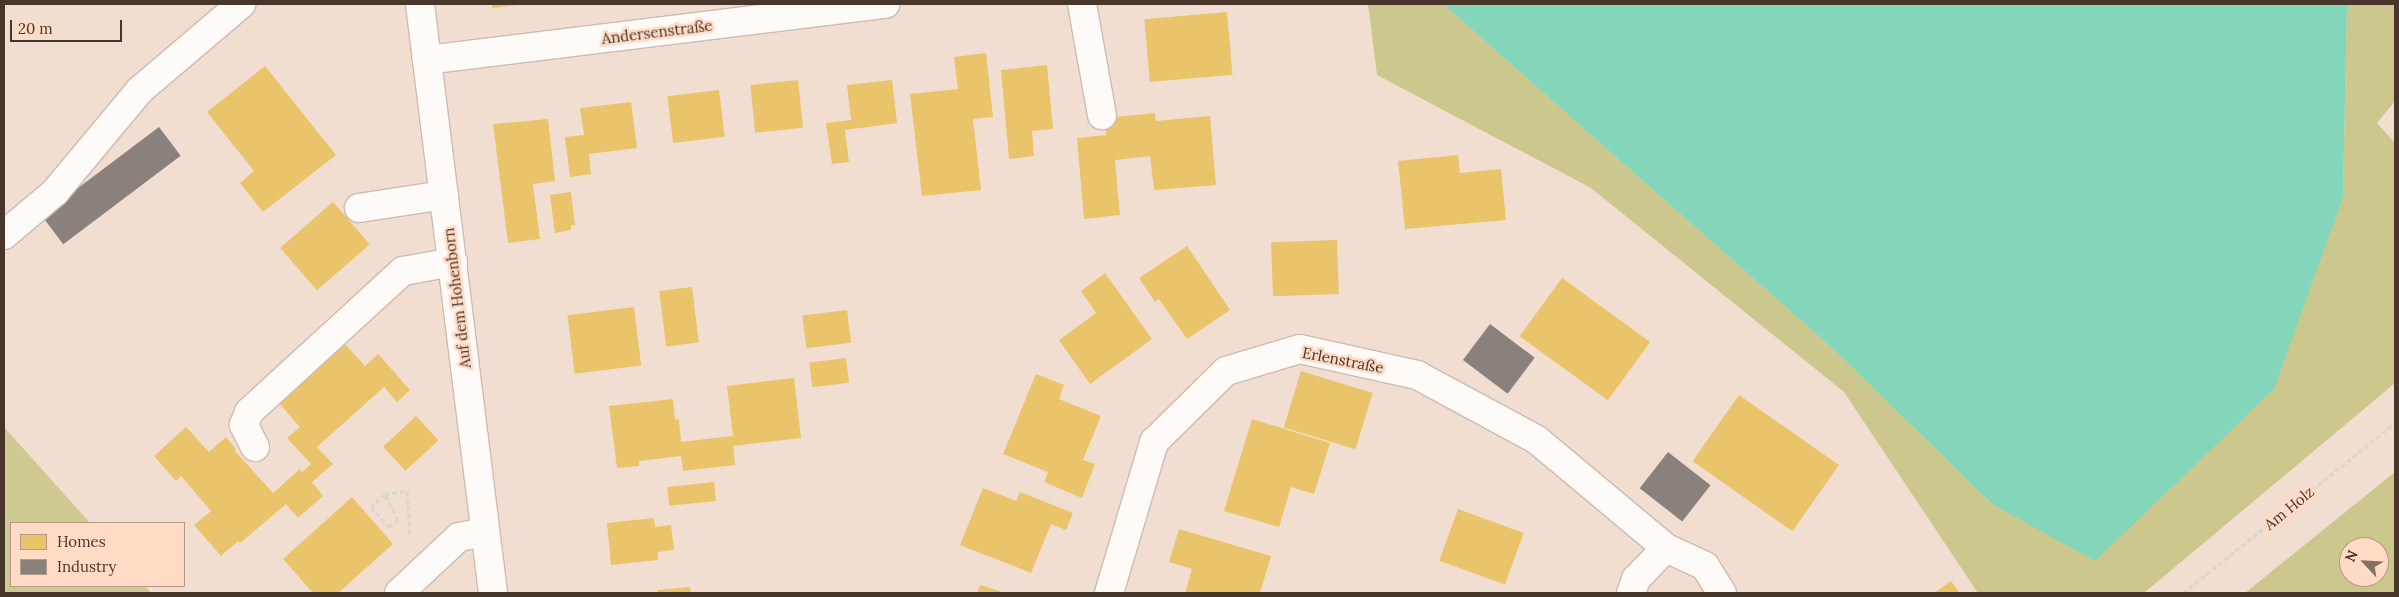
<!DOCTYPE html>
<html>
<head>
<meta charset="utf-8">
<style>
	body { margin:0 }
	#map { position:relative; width:2399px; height:597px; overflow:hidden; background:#f2ded1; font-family:Lora,serif }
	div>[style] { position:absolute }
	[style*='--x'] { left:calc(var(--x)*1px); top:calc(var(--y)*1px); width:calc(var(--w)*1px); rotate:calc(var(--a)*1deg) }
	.green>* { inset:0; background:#ceca91 }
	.forest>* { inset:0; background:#ccc78c }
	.water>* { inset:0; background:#84d6bb }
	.homes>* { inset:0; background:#e9c46a; transform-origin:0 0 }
	.industry>* { inset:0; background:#8a817c; transform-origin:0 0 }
	.path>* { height:3px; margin-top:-1.5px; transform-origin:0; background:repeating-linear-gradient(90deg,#dbd5d1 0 5px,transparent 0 7.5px) }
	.roads { filter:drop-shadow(1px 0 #ccbbb0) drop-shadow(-1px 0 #ccbbb0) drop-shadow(0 1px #ccbbb0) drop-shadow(0 -1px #ccbbb0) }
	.minor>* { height:28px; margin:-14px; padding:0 14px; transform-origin:14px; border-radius:14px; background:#fdfaf8 }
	span { translate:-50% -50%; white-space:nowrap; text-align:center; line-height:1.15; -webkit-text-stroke:5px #ffdac4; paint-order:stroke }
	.street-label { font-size:15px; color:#48362b }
	.frame { position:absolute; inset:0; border:5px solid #48362b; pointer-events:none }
	.legend { position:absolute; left:10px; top:522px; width:175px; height:65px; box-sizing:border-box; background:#ffdac4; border:1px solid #b69887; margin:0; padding:6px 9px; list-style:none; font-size:15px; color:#48362b }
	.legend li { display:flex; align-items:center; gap:10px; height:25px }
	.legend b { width:25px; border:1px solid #b69887 }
	.north { position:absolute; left:2339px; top:537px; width:50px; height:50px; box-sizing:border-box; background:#ffdac4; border:1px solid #b69887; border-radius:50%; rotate:295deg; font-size:14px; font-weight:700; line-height:20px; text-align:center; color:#48362b }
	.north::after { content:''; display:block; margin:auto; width:18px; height:22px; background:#847165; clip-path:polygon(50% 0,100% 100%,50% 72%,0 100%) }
	.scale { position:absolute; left:10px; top:20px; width:112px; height:22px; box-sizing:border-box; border:2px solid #48362b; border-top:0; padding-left:6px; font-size:15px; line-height:18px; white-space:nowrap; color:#48362b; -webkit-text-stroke:4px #ffdac4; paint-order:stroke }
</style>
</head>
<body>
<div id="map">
	<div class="green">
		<i style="clip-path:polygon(4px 427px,90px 523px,11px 523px,11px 586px,145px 586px,152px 593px,4px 593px)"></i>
	</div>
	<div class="forest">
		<i style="clip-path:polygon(1368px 4px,1443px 4px,1832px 348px,1992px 504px,2343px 197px,2347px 4px,2395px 4px,2395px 101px,2377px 123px,2395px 143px,2395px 383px,2144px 593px,1978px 593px,1844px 392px,1591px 188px,1377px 75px)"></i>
		<i style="clip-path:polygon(evenodd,2395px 472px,2395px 593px,2245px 593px,2395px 472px,2349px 547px,2379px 547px,2379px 577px,2349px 577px,2349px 547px)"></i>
	</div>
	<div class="water">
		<i style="clip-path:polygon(1443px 4px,2347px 4px,2343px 197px,2274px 389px,2095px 561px,1992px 504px,1832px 348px)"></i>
	</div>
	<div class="homes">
		<i style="clip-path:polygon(492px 4px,519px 4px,519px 5px,492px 8px)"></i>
		<i style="left:1227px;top:12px;width:63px;height:83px;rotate:85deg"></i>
		<i style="clip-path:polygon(986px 53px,993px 117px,973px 119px,981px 190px,922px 196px,910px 94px,958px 89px,954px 57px)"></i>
		<i style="clip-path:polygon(1047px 65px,1053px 129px,1032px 131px,1034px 156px,1009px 159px,1001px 70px)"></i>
		<i style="clip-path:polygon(265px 66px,336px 155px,263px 212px,240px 183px,254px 171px,207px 112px)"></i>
		<i style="left:798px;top:80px;width:48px;height:48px;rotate:84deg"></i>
		<i style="clip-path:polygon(892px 80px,897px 123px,845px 130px,849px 162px,832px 164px,826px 123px,851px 120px,847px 85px)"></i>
		<i style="left:719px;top:90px;width:47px;height:52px;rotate:83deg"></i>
		<i style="clip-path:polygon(631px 102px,637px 148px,589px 154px,591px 174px,570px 177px,565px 137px,584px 135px,580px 108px)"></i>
		<i style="clip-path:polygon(1155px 113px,1156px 121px,1210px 116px,1216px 185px,1154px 190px,1150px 156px,1115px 160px,1120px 215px,1084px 219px,1077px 138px,1106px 135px,1105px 118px)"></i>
		<i style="clip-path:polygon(548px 119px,555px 181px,533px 184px,540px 239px,508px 243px,493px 124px)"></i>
		<i style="clip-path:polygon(1458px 155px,1460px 173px,1501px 169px,1506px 220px,1405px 229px,1398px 161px)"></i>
		<i style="clip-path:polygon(571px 192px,575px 225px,571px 225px,571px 230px,555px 233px,550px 195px)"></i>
		<i style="left:333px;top:202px;width:56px;height:70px;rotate:49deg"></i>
		<i style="left:1337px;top:240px;width:54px;height:66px;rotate:88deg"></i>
		<i style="clip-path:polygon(1187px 246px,1230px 310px,1187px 339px,1159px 299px,1155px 302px,1139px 278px)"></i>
		<i style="clip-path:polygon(1105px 273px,1152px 339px,1090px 384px,1059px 340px,1096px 313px,1081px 291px)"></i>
		<i style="left:1562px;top:278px;width:109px;height:72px;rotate:36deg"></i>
		<i style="left:692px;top:287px;width:56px;height:33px;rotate:83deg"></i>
		<i style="left:634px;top:307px;width:59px;height:67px;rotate:83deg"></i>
		<i style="left:847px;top:310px;width:33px;height:45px;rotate:83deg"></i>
		<i style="clip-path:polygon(344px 343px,365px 366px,378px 354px,410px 390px,397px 402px,384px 387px,317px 447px,333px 464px,312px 482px,323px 496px,298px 518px,286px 504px,240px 543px,238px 541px,221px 556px,194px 525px,211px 511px,181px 476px,176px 481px,154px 456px,186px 427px,209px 452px,226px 437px,236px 449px,235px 451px,273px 493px,300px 469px,302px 472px,311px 464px,287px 438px,300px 427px,278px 402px,312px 374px)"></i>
		<i style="left:846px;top:358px;width:25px;height:37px;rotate:83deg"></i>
		<i style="left:1301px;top:371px;width:75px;height:59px;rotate:17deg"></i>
		<i style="clip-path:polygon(1036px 374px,1064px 385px,1059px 399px,1101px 416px,1083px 460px,1095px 464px,1082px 498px,1044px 482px,1048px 472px,1003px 454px)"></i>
		<i style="clip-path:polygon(794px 378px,801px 438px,733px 446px,735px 465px,683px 471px,681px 456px,639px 461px,639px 466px,617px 468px,609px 406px,673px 399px,675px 420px,679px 419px,681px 442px,733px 436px,727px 386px)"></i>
		<i style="left:1739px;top:395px;width:122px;height:81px;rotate:35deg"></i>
		<i style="left:416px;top:416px;width:33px;height:45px;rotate:47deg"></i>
		<i style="clip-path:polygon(1252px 419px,1330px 443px,1314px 494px,1291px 487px,1279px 527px,1224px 511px)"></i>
		<i style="left:714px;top:482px;width:19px;height:47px;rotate:84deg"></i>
		<i style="clip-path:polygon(983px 488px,1016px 501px,1020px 492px,1073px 513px,1066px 530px,1051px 524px,1031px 573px,960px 545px)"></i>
		<i style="clip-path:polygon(352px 497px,393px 544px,338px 593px,313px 593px,283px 559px)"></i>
		<i style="left:1458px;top:509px;width:70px;height:55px;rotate:20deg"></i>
		<i style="clip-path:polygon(654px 518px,655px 527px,671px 525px,674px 550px,658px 552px,658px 560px,611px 565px,607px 523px)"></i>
		<i style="clip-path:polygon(1179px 529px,1271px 556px,1260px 593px,1185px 593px,1192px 569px,1169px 562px)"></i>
		<i style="clip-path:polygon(1951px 581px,1960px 593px,1934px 593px)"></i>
		<i style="clip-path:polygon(980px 585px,1006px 593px,977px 593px)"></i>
		<i style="clip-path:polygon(690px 587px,691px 593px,658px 593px,657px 590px)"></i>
	</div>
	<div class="industry">
		<i style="left:159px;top:127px;width:36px;height:147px;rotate:53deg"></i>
		<i style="left:1490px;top:324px;width:56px;height:45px;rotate:37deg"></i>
		<i style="left:1668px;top:452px;width:54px;height:46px;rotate:38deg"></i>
	</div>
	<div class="path">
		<i style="--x:385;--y:494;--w:19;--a:137"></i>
		<i style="--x:371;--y:507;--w:27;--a:48"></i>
		<i style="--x:389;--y:527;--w:11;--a:-38"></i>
		<i style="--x:398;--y:520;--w:29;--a:-117"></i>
		<i style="--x:385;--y:494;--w:22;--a:-8"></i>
		<i style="--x:407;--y:491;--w:45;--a:86.2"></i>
		<i style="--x:2183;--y:593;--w:272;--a:-38.7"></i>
	</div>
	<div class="roads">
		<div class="minor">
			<i style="--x:420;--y:4;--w:594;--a:82.93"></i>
			<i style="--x:1082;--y:4;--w:113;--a:79.8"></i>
			<i style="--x:427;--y:60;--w:462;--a:-7"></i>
			<i style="--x:359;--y:208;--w:86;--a:-8.7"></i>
			<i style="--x:4;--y:235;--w:67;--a:-40.1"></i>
			<i style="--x:55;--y:192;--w:133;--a:-50.2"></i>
			<i style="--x:140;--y:90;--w:133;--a:-40.4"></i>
			<i style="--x:255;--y:447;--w:25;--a:-117"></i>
			<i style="--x:244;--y:425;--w:14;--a:-69"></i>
			<i style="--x:249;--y:412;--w:209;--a:-42.5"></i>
			<i style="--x:403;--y:271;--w:51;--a:-10.2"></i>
			<i style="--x:399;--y:593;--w:82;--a:-43"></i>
			<i style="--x:459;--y:537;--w:26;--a:-11"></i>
			<i style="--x:1109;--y:593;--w:158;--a:-73.4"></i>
			<i style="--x:1154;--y:442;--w:101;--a:-44.6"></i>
			<i style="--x:1226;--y:371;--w:77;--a:-16.6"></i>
			<i style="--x:1300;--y:349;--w:120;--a:12.5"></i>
			<i style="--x:1417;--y:375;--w:136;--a:28.4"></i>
			<i style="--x:1537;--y:440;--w:168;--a:39.9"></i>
			<i style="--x:1666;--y:548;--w:43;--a:24.8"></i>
			<i style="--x:1705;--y:566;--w:32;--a:58"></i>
			<i style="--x:1631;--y:593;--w:15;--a:-70"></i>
			<i style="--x:1636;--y:579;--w:43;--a:-45.9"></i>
		</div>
	</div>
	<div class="street-label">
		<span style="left:657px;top:32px;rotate:-7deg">Andersenstraße</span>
		<span style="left:457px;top:298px;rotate:-97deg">Auf dem Hohenborn</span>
		<span style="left:1343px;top:360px;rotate:11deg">Erlenstraße</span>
		<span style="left:2289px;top:508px;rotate:-39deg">Am Holz</span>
	</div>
	<div class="frame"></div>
	<ul class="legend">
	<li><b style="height:14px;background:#e9c46a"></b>Homes</li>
	<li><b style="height:14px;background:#8a817c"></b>Industry</li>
	</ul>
	<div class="north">N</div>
	<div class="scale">20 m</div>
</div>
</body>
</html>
